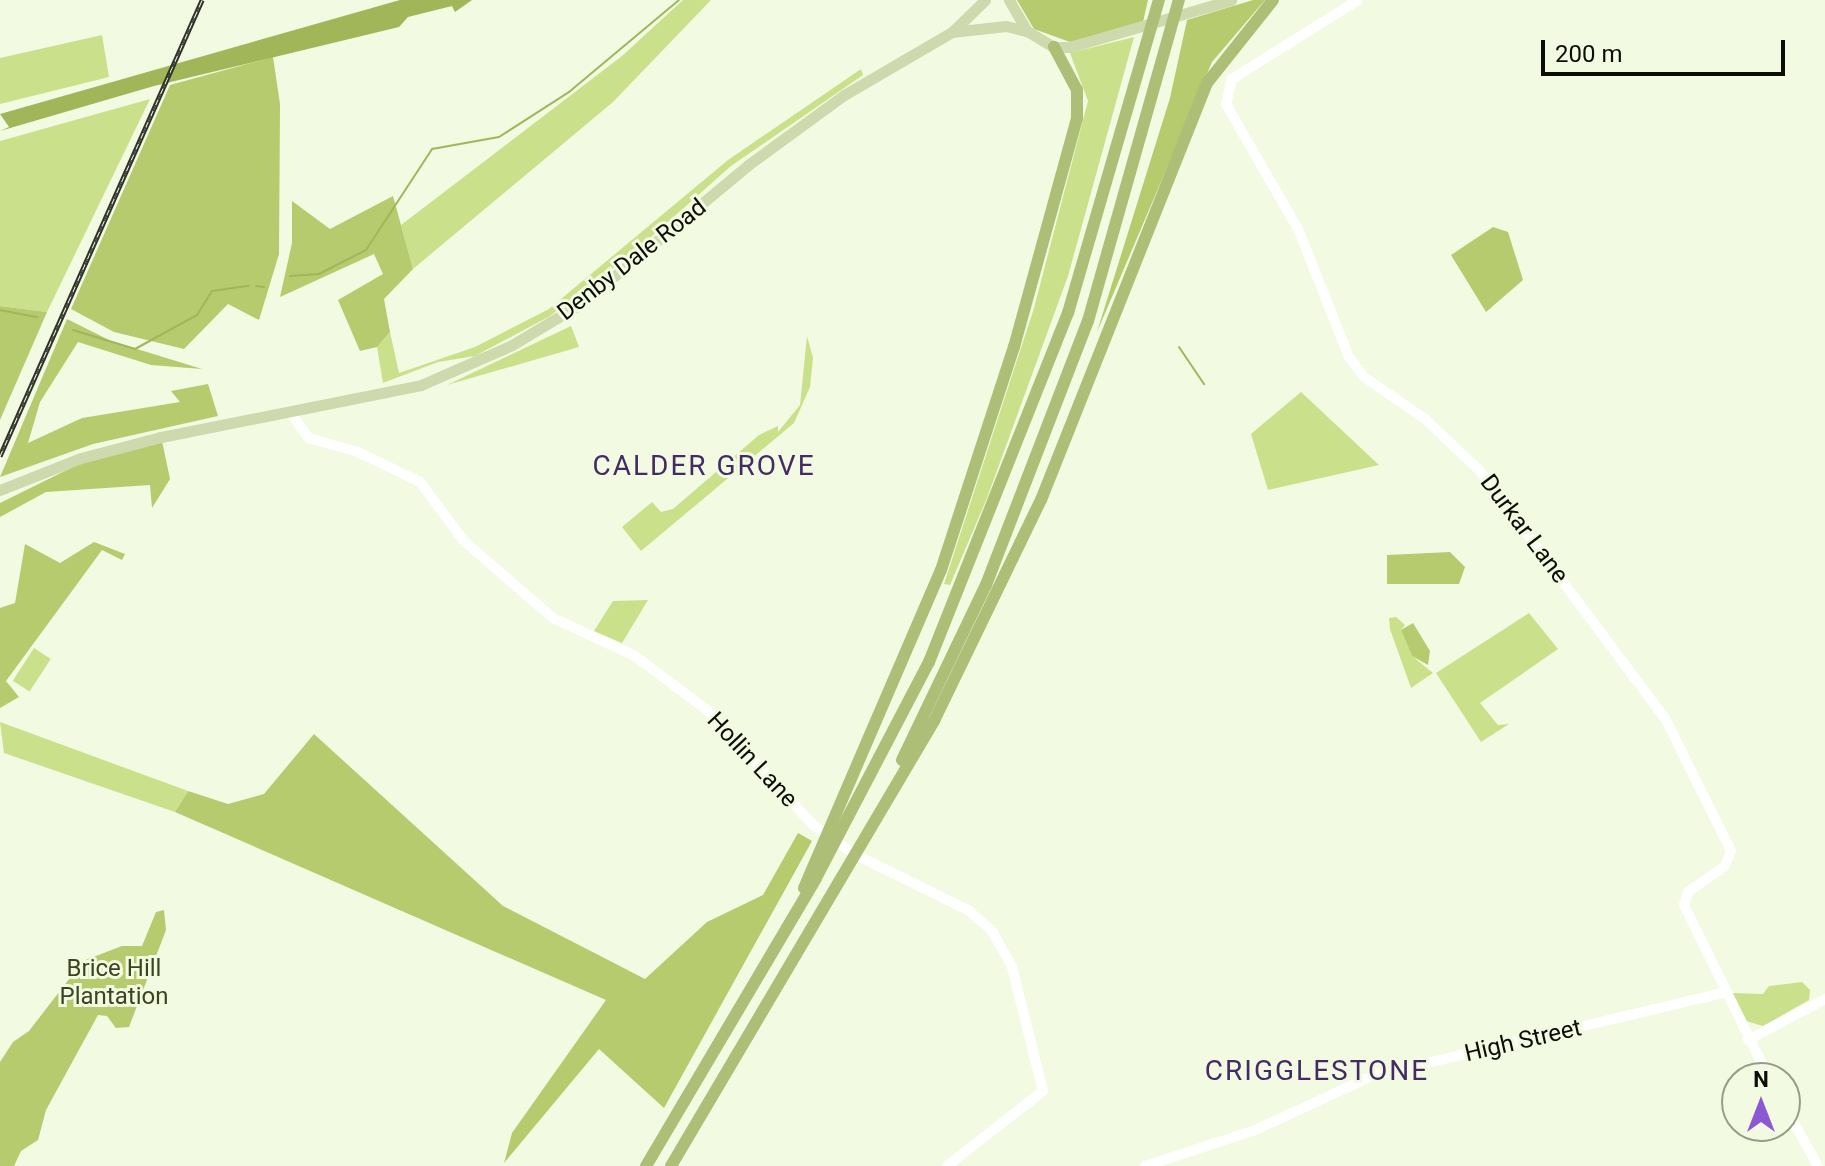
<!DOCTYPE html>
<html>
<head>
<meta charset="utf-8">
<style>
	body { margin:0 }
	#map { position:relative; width:1825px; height:1166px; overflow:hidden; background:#f3fae2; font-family:Roboto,sans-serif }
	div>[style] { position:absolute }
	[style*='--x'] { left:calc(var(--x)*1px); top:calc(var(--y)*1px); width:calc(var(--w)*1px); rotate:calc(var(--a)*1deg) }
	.green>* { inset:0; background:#cae08a; transform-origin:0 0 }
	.forest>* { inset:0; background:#b5cb6e }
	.water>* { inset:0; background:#a1b659 }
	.stream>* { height:2px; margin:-1px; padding:0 1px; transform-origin:1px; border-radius:1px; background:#a1b659 }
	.secondary>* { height:10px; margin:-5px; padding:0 5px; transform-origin:5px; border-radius:5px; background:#fff }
	.primary>* { height:11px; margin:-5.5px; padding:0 5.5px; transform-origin:5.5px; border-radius:5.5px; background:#ced9ad }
	.highway>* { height:12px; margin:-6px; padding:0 6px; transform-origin:6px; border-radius:6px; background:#adbf77 }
	.rail>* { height:5px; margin-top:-2.5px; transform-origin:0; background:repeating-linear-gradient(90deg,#f3fae2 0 6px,#303229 0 12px); box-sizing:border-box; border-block:2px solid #303229 }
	span { translate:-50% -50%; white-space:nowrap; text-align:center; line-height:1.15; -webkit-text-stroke:6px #f3fae2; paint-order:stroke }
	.street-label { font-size:24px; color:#0b0d06 }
	.park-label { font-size:24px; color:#3b441d }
	.quarter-label { font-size:28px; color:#432b66; letter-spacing:2px }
	.north { position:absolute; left:1721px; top:1062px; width:80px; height:80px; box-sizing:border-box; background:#f3fae2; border:2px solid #969b8a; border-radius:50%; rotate:0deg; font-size:22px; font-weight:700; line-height:32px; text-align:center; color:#0b0d06 }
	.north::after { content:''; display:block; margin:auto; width:28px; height:36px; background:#8c59d2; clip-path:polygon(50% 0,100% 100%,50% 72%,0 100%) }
	.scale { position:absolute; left:1541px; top:40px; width:244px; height:36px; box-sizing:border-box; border:4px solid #0b0d06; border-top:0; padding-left:10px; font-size:24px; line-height:28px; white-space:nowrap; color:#0b0d06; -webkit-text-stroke:6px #f3fae2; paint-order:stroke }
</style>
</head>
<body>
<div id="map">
	<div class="green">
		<i style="clip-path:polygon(683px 0,711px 0,613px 102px,413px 269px,401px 225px,622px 56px)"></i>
		<i style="clip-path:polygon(102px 35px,109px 77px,0 104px,0 58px)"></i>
		<i style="clip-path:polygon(1134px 37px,1068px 276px,987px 498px,950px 585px,944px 584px,1034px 308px,1088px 101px,1070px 53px)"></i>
		<i style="clip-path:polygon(861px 69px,863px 75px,731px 166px,633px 253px,550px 316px,475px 356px,438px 362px,383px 383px,377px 347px,390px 332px,399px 373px,475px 347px,549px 309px,728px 160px)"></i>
		<i style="clip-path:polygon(150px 99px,47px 312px,0 306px,0 141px)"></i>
		<i style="clip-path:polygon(571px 326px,579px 347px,447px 385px)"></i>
		<i style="clip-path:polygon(807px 336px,813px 358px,810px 387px,794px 423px,641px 551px,622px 527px,652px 502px,661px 512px,673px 509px,759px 435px,778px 426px,778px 432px,800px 405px)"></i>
		<i style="clip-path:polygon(1301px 392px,1379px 465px,1268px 490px,1251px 434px)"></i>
		<i style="clip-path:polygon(648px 600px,622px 643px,594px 631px,613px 601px)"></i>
		<i style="clip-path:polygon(1529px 613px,1558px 649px,1480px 703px,1498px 725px,1509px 724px,1481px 742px,1436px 673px)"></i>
		<i style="clip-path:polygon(1396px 617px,1405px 625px,1401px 630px,1412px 656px,1433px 673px,1411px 688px,1390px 629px,1389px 618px)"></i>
		<i style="left:34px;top:648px;width:20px;height:39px;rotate:33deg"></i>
		<i style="clip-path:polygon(0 722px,188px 791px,175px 812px,4px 753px)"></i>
		<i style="clip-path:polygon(1802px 982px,1810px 990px,1809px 1000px,1763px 1026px,1746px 1021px,1732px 993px,1763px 994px,1769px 986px)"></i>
	</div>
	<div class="forest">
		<i style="clip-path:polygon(1017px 0,1148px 0,1143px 22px,1070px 42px,1034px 29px)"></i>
		<i style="clip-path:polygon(1253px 0,1265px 0,1212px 62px,1097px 332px,1170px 98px,1187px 20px)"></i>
		<i style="clip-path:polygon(273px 57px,280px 104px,279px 254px,259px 320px,228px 304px,184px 349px,114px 332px,71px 309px,170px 85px)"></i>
		<i style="clip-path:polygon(393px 196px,413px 269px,384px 299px,390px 332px,377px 347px,360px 351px,338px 300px,383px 274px,374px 254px,280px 297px,292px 243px,292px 201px,330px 229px)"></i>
		<i style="clip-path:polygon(1493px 227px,1508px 232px,1523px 280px,1486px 312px,1451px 255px)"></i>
		<i style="clip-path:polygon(0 306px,47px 312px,0 420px)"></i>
		<i style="clip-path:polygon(67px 319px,111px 341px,202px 369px,151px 365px,78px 342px,40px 402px,28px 443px,82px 418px,180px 402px,171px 391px,208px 384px,218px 416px,93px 444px,0 477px)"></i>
		<i style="clip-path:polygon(162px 441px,170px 479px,152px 508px,150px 485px,46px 492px,0 517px,0 503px,81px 463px)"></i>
		<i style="clip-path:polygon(94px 542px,125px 554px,122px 560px,102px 550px,6px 681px,19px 697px,0 708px,0 608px,15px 603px,25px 544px,60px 563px)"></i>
		<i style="clip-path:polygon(1450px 552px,1465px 567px,1459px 584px,1387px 584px,1387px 555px)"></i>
		<i style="clip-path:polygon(1413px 623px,1430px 651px,1428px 665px,1412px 656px,1401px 630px)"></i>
		<i style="clip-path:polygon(314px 734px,503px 906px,645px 979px,707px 922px,763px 895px,798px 833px,812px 841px,664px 1108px,599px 1049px,504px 1163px,512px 1133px,606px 1000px,175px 812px,188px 791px,228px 804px,264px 794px)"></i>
		<i style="clip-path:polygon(164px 910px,166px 930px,129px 1027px,116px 1028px,107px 1016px,98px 1015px,46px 1110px,38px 1140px,21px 1151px,14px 1166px,0 1166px,0 1062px,13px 1042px,29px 1031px,83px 961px,122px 946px,142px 946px,156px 912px)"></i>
	</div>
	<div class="water">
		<i style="clip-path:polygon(400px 0,472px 0,455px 12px,452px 6px,408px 17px,399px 27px,154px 86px,0 131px,9px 127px,0 114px)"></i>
	</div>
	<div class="stream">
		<i style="--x:290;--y:276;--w:29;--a:-4"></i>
		<i style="--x:319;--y:274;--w:53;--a:-27.1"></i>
		<i style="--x:366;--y:250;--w:121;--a:-56.8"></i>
		<i style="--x:432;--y:149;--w:68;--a:-10.2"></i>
		<i style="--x:499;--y:137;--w:83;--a:-32.7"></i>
		<i style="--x:569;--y:92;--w:143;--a:-39.9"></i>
		<i style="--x:256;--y:286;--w:8;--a:7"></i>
		<i style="--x:0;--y:310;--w:38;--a:11"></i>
		<i style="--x:73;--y:330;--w:65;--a:17"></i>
		<i style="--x:135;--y:349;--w:71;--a:-28.7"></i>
		<i style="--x:197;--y:315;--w:28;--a:-58"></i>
		<i style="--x:212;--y:291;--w:37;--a:-8"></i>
		<i style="--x:1179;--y:347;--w:45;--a:56"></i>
	</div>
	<div class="secondary">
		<i style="--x:1358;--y:0;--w:149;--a:147.9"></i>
		<i style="--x:1232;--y:79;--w:26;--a:103"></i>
		<i style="--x:1226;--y:104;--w:146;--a:60.1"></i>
		<i style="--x:1299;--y:231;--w:136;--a:68.4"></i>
		<i style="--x:1349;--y:357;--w:25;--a:53"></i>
		<i style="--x:1364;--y:377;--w:74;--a:34.5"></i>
		<i style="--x:1425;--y:419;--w:76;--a:43.4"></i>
		<i style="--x:1480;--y:471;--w:309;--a:53.2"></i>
		<i style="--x:1665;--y:718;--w:148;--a:63.6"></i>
		<i style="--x:1731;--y:851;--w:16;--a:112"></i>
		<i style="--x:1725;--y:866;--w:45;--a:144.9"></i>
		<i style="--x:1688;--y:892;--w:14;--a:107"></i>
		<i style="--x:1684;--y:905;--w:193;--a:63.8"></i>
		<i style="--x:292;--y:415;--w:29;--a:54"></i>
		<i style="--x:309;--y:438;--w:51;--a:15.9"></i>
		<i style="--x:358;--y:452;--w:69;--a:25.8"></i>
		<i style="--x:420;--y:482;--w:74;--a:53.3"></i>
		<i style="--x:464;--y:541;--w:118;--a:40.9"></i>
		<i style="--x:553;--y:618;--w:90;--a:24.9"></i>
		<i style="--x:635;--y:656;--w:90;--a:36.9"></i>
		<i style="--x:707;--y:710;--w:156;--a:47.3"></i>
		<i style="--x:813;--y:825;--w:50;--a:35.3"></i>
		<i style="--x:854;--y:854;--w:127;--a:26.2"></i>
		<i style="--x:968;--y:910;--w:32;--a:41"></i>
		<i style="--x:992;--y:931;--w:41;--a:60.9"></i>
		<i style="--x:1012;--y:967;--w:128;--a:76"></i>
		<i style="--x:1043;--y:1091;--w:122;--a:142"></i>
		<i style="--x:1748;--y:1040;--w:87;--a:-28"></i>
		<i style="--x:1785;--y:1107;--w:68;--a:60.8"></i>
		<i style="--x:1145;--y:1166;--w:114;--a:-18"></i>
		<i style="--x:1253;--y:1131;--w:131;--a:-24.8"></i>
		<i style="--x:1372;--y:1076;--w:362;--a:-13.3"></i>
	</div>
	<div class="primary">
		<i style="--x:1009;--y:0;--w:36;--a:60"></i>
		<i style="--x:1027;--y:31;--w:31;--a:31"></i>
		<i style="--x:1054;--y:47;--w:16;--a:0"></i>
		<i style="--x:1070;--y:47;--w:168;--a:-16.3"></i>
		<i style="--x:952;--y:32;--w:54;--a:-6.3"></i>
		<i style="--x:1006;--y:26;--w:21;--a:14"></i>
		<i style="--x:0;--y:490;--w:87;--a:-21.6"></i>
		<i style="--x:81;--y:458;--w:83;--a:-14.7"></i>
		<i style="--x:161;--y:437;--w:265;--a:-11.3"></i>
		<i style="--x:421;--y:385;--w:99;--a:-23.7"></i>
		<i style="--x:512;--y:345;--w:82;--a:-31"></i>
		<i style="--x:582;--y:303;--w:216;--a:-39.7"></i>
		<i style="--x:748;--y:165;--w:119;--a:-36.1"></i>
		<i style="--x:844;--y:95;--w:125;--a:-30.3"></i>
		<i style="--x:952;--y:32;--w:46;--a:-44.1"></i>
	</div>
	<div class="highway">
		<i style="--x:902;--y:760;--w:194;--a:-64.4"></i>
		<i style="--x:986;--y:585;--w:283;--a:-68.9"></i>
		<i style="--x:1088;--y:321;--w:334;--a:-74.2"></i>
		<i style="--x:804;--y:888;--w:346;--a:-66.7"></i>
		<i style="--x:941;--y:570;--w:235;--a:-71.9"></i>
		<i style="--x:1014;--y:347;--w:237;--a:-74.6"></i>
		<i style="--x:1077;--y:119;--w:29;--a:-90"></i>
		<i style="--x:1077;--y:90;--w:49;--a:-118.1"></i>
		<i style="--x:646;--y:1166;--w:334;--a:-59.4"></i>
		<i style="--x:816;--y:878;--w:244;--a:-62.4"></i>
		<i style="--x:929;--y:662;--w:376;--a:-68.3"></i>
		<i style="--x:1068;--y:313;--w:326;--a:-73.8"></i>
		<i style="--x:671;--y:1166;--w:517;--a:-59.42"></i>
		<i style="--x:934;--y:721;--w:246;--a:-64.2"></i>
		<i style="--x:1041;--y:500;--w:449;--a:-68.3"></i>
		<i style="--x:1207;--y:83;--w:106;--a:-51.5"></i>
	</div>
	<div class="rail">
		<i style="--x:0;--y:456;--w:499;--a:-66.1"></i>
	</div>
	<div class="street-label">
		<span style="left:632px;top:260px;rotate:-38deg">Denby Dale Road</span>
		<span style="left:1524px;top:529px;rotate:53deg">Durkar Lane</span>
		<span style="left:752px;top:760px;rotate:47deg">Hollin Lane</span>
		<span style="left:1523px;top:1041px;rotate:-13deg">High Street</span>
	</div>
	<div class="park-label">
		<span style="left:114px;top:983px">Brice Hill<br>Plantation</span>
	</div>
	<div class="quarter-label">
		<span style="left:704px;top:466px">CALDER GROVE</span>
		<span style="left:1317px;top:1071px">CRIGGLESTONE</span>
	</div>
	<div class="north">N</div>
	<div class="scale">200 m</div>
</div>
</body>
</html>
